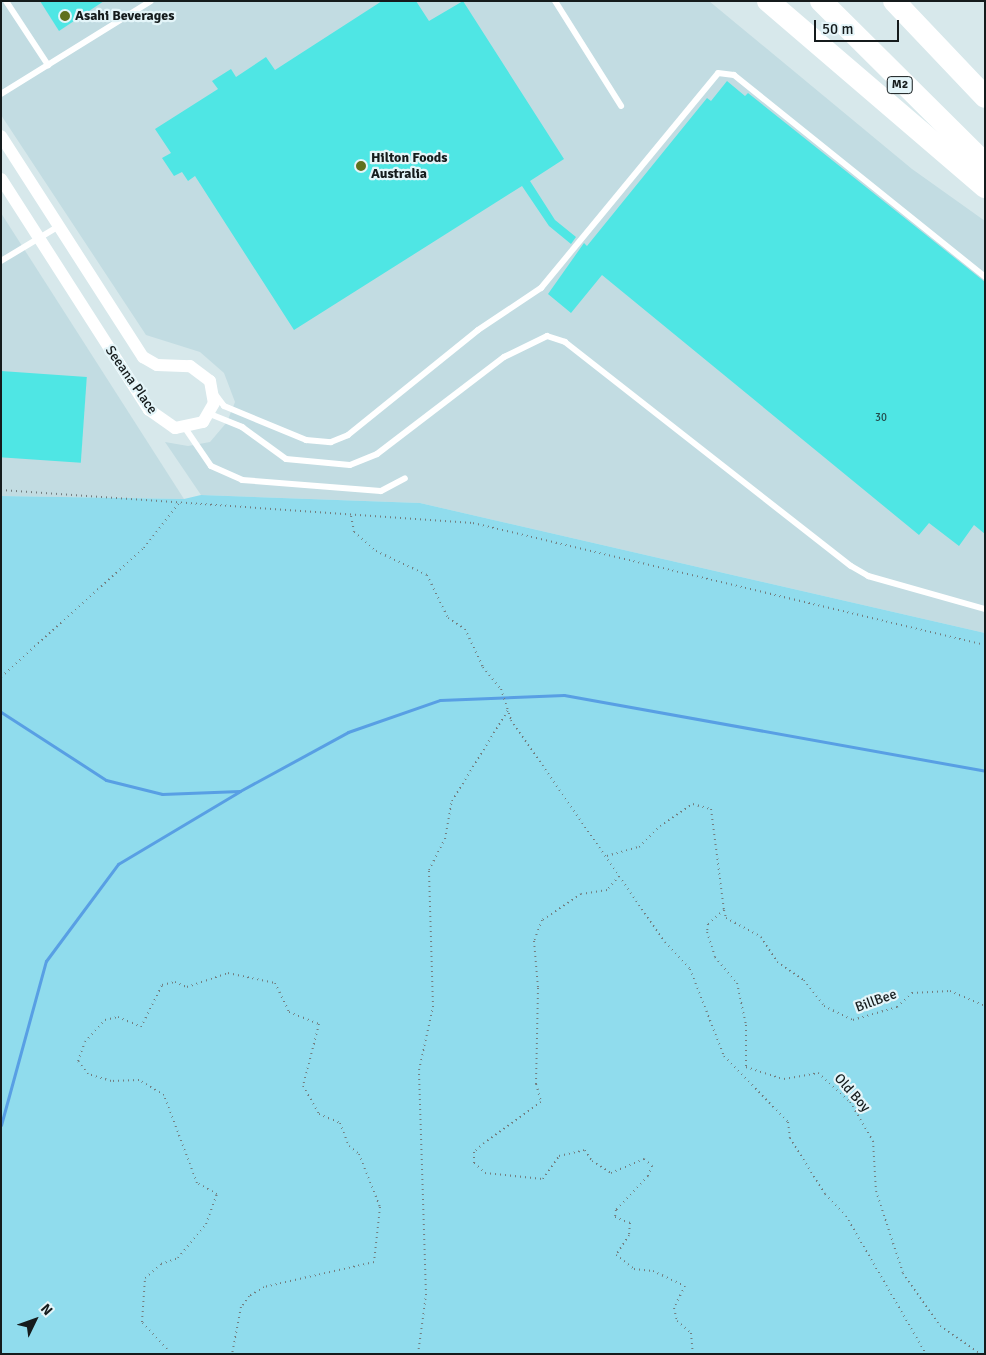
<!DOCTYPE html>
<html>
<head>
<meta charset="utf-8">
<style>
	body { margin:0 }
	#map { position:relative; width:986px; height:1355px; overflow:hidden; background:#d7e8eb; font-family:Signika,sans-serif }
	div>[style] { position:absolute }
	[style*='--x'] { left:calc(var(--x)*1px); top:calc(var(--y)*1px); width:calc(var(--w)*1px); rotate:calc(var(--a)*1deg) }
	.built>* { inset:0; background:#c2dce2 }
	.green>* { inset:0; background:#90dced }
	.stream>* { height:3px; margin:-1.5px; padding:0 1.5px; transform-origin:1.5px; border-radius:1.5px; background:#589fe4 }
	.building>* { inset:0; background:#4fe6e4; transform-origin:0 0 }
	.path>* { height:2px; margin-top:-1px; transform-origin:0; background:repeating-linear-gradient(90deg,#727e80 0 1px,transparent 0 5px) }
	.lane>* { height:6px; margin:-3px; padding:0 3px; transform-origin:3px; border-radius:3px; background:#fff }
	.street>* { height:12px; margin:-6px; padding:0 6px; transform-origin:6px; border-radius:6px; background:#fff }
	.highway>* { height:22px; margin:-11px; padding:0 11px; transform-origin:11px; border-radius:11px; background:#fff }
	.dots>* { width:14px; height:14px; translate:-50% -50%; box-sizing:border-box; border:2px solid #e4f5f9; border-radius:50% }
	span { translate:-50% -50%; white-space:nowrap; text-align:center; line-height:1.15; -webkit-text-stroke:4.5px #e4f5f9; paint-order:stroke }
	.number-label { font-size:11px; color:#244e4e }
	.number-label span { -webkit-text-stroke-width:0 }
	.shield-label span { padding:1px 4px; background:#e4f5f9; border:1px solid; border-radius:4px; -webkit-text-stroke-width:0 }
	.shield-label { font-size:12px; color:#151b1c; font-weight:700 }
	.poi-label { font-size:14px; color:#151b1c; font-weight:700 }
	.left { translate:0 -50%; text-align:left }
	.street-label { font-size:14px; color:#151b1c }
	.frame { position:absolute; inset:0; border:2px solid #151b1c; pointer-events:none }
	.north { position:absolute; left:10px; top:1295px; width:50px; height:50px; -webkit-text-stroke:4px #e4f5f9; paint-order:stroke; rotate:48deg; font-size:14px; font-weight:700; line-height:20px; text-align:center; color:#151b1c }
	.north::after { content:''; display:block; margin:auto; width:18px; height:22px; background:#151b1c; clip-path:polygon(50% 0,100% 100%,50% 72%,0 100%) }
	.scale { position:absolute; left:814px; top:20px; width:85px; height:22px; box-sizing:border-box; border:2px solid #151b1c; border-top:0; padding-left:6px; font-size:15px; line-height:18px; white-space:nowrap; color:#151b1c; -webkit-text-stroke:4px #e4f5f9; paint-order:stroke }
</style>
</head>
<body>
<div id="map">
	<div class="built">
		<i style="clip-path:polygon(1px 1px,709px 1px,912px 169px,985px 221px,985px 633px,420px 503px,201px 495px,165px 442px,188px 446px,210px 442px,227px 422px,235px 402px,224px 373px,200px 352px,146px 335px,1px 115px)"></i>
		<i style="clip-path:polygon(1px 213px,184px 499px,1px 496px)"></i>
	</div>
	<div class="green">
		<i style="clip-path:polygon(201px 495px,420px 503px,985px 633px,985px 1354px,1px 1354px,1px 496px,184px 499px)"></i>
	</div>
	<div class="stream">
		<i style="--x:1;--y:712;--w:125;--a:32.9"></i>
		<i style="--x:106;--y:780;--w:58;--a:14"></i>
		<i style="--x:162;--y:794;--w:78;--a:-2.2"></i>
		<i style="--x:240;--y:791;--w:123;--a:-28.6"></i>
		<i style="--x:348;--y:732;--w:97;--a:-19.2"></i>
		<i style="--x:440;--y:700;--w:124;--a:-2.3"></i>
		<i style="--x:564;--y:695;--w:428;--a:10.2"></i>
		<i style="--x:1;--y:1125;--w:170;--a:-74.7"></i>
		<i style="--x:46;--y:961;--w:121;--a:-53.4"></i>
		<i style="--x:118;--y:864;--w:141;--a:-30.8"></i>
	</div>
	<div class="building">
		<i style="clip-path:polygon(40px 1px,104px 1px,59px 31px)"></i>
		<i style="clip-path:polygon(382px 1px,416px 1px,429px 21px,463px 1px,564px 159px,530px 181px,555px 220px,576px 237px,571px 244px,549px 226px,522px 186px,294px 330px,195px 176px,188px 181px,182px 172px,174px 176px,162px 158px,171px 153px,155px 129px,218px 89px,212px 81px,231px 69px,236px 77px,266px 57px,275px 70px)"></i>
		<i style="clip-path:polygon(727px 81px,745px 96px,748px 93px,985px 282px,985px 534px,974px 525px,959px 546px,929px 523px,919px 535px,602px 275px,571px 313px,548px 294px,584px 243px,587px 246px,707px 98px,711px 101px)"></i>
		<i style="left:1px;top:371px;width:86px;height:86px;rotate:4deg"></i>
	</div>
	<div class="path">
		<i style="--x:1;--y:490;--w:473;--a:4"></i>
		<i style="--x:473;--y:523;--w:526;--a:13.4"></i>
		<i style="--x:351;--y:516;--w:16;--a:79"></i>
		<i style="--x:354;--y:532;--w:29;--a:41"></i>
		<i style="--x:376;--y:551;--w:56;--a:25.2"></i>
		<i style="--x:427;--y:575;--w:48;--a:64"></i>
		<i style="--x:448;--y:618;--w:20;--a:33"></i>
		<i style="--x:465;--y:629;--w:42;--a:64.7"></i>
		<i style="--x:483;--y:667;--w:28;--a:51"></i>
		<i style="--x:501;--y:689;--w:33;--a:72"></i>
		<i style="--x:511;--y:720;--w:270;--a:55.3"></i>
		<i style="--x:665;--y:942;--w:37;--a:47"></i>
		<i style="--x:690;--y:969;--w:93;--a:68.7"></i>
		<i style="--x:724;--y:1056;--w:92;--a:45.9"></i>
		<i style="--x:788;--y:1122;--w:16;--a:83"></i>
		<i style="--x:790;--y:1138;--w:66;--a:58"></i>
		<i style="--x:825;--y:1194;--w:30;--a:46"></i>
		<i style="--x:846;--y:1216;--w:160;--a:59.9"></i>
		<i style="--x:1;--y:677;--w:193;--a:-42.1"></i>
		<i style="--x:144;--y:548;--w:57;--a:-52.1"></i>
		<i style="--x:607;--y:856;--w:33;--a:-16"></i>
		<i style="--x:639;--y:847;--w:30;--a:-45"></i>
		<i style="--x:660;--y:826;--w:40;--a:-34"></i>
		<i style="--x:693;--y:804;--w:19;--a:16"></i>
		<i style="--x:711;--y:809;--w:102;--a:82.7"></i>
		<i style="--x:724;--y:910;--w:21;--a:139"></i>
		<i style="--x:708;--y:924;--w:8;--a:97"></i>
		<i style="--x:707;--y:932;--w:26;--a:72"></i>
		<i style="--x:715;--y:957;--w:34;--a:50"></i>
		<i style="--x:737;--y:983;--w:43;--a:77.9"></i>
		<i style="--x:746;--y:1025;--w:42;--a:90"></i>
		<i style="--x:746;--y:1067;--w:40;--a:18"></i>
		<i style="--x:784;--y:1079;--w:35;--a:-10"></i>
		<i style="--x:818;--y:1073;--w:43;--a:42.2"></i>
		<i style="--x:850;--y:1102;--w:45;--a:59.5"></i>
		<i style="--x:873;--y:1141;--w:50;--a:86.6"></i>
		<i style="--x:876;--y:1191;--w:86;--a:71.8"></i>
		<i style="--x:903;--y:1273;--w:65;--a:55.1"></i>
		<i style="--x:940;--y:1326;--w:50;--a:34.3"></i>
		<i style="--x:619;--y:876;--w:18;--a:131"></i>
		<i style="--x:607;--y:890;--w:26;--a:171"></i>
		<i style="--x:581;--y:894;--w:47;--a:146.3"></i>
		<i style="--x:542;--y:920;--w:22;--a:111"></i>
		<i style="--x:534;--y:941;--w:47;--a:85.1"></i>
		<i style="--x:538;--y:988;--w:96;--a:91.2"></i>
		<i style="--x:536;--y:1084;--w:19;--a:74"></i>
		<i style="--x:541;--y:1102;--w:70;--a:144.3"></i>
		<i style="--x:484;--y:1143;--w:13;--a:138"></i>
		<i style="--x:474;--y:1152;--w:11;--a:90"></i>
		<i style="--x:474;--y:1163;--w:15;--a:42"></i>
		<i style="--x:485;--y:1173;--w:58;--a:5.9"></i>
		<i style="--x:543;--y:1179;--w:28;--a:-55"></i>
		<i style="--x:559;--y:1156;--w:27;--a:-13"></i>
		<i style="--x:585;--y:1150;--w:13;--a:58"></i>
		<i style="--x:592;--y:1161;--w:22;--a:32"></i>
		<i style="--x:611;--y:1173;--w:36;--a:-23"></i>
		<i style="--x:644;--y:1159;--w:11;--a:41"></i>
		<i style="--x:652;--y:1166;--w:11;--a:112"></i>
		<i style="--x:648;--y:1176;--w:47;--a:133.3"></i>
		<i style="--x:616;--y:1210;--w:7;--a:98"></i>
		<i style="--x:615;--y:1217;--w:16;--a:22"></i>
		<i style="--x:630;--y:1223;--w:12;--a:95"></i>
		<i style="--x:629;--y:1235;--w:24;--a:123"></i>
		<i style="--x:616;--y:1255;--w:23;--a:38"></i>
		<i style="--x:634;--y:1269;--w:19;--a:6"></i>
		<i style="--x:653;--y:1271;--w:35;--a:25"></i>
		<i style="--x:685;--y:1286;--w:25;--a:117"></i>
		<i style="--x:674;--y:1308;--w:13;--a:77"></i>
		<i style="--x:677;--y:1321;--w:18;--a:41"></i>
		<i style="--x:691;--y:1333;--w:21;--a:85"></i>
		<i style="--x:724;--y:910;--w:8;--a:76"></i>
		<i style="--x:726;--y:918;--w:40;--a:28"></i>
		<i style="--x:761;--y:937;--w:30;--a:57"></i>
		<i style="--x:777;--y:962;--w:32;--a:34"></i>
		<i style="--x:804;--y:980;--w:33;--a:52"></i>
		<i style="--x:824;--y:1006;--w:32;--a:26"></i>
		<i style="--x:853;--y:1020;--w:46;--a:-16.5"></i>
		<i style="--x:897;--y:1007;--w:21;--a:-43"></i>
		<i style="--x:912;--y:993;--w:38;--a:-3"></i>
		<i style="--x:950;--y:991;--w:38;--a:23"></i>
		<i style="--x:1;--y:1351;--w:4;--a:56"></i>
		<i style="--x:166;--y:1354;--w:5;--a:-79"></i>
		<i style="--x:167;--y:1349;--w:37;--a:-133"></i>
		<i style="--x:142;--y:1322;--w:44;--a:-86.1"></i>
		<i style="--x:145;--y:1278;--w:21;--a:-41"></i>
		<i style="--x:161;--y:1264;--w:18;--a:-19"></i>
		<i style="--x:178;--y:1258;--w:44;--a:-50.5"></i>
		<i style="--x:206;--y:1224;--w:32;--a:-70"></i>
		<i style="--x:217;--y:1194;--w:23;--a:-151"></i>
		<i style="--x:197;--y:1183;--w:94;--a:-110.6"></i>
		<i style="--x:164;--y:1095;--w:29;--a:-149"></i>
		<i style="--x:139;--y:1080;--w:28;--a:178"></i>
		<i style="--x:111;--y:1081;--w:24;--a:-163"></i>
		<i style="--x:88;--y:1074;--w:16;--a:-128"></i>
		<i style="--x:78;--y:1061;--w:20;--a:-70"></i>
		<i style="--x:85;--y:1042;--w:30;--a:-48"></i>
		<i style="--x:105;--y:1020;--w:13;--a:-13"></i>
		<i style="--x:118;--y:1017;--w:25;--a:23"></i>
		<i style="--x:141;--y:1027;--w:47;--a:-63.4"></i>
		<i style="--x:162;--y:985;--w:13;--a:-13"></i>
		<i style="--x:175;--y:982;--w:13;--a:23"></i>
		<i style="--x:187;--y:987;--w:43;--a:-18.9"></i>
		<i style="--x:228;--y:973;--w:48;--a:12"></i>
		<i style="--x:275;--y:983;--w:32;--a:64"></i>
		<i style="--x:289;--y:1012;--w:32;--a:22"></i>
		<i style="--x:319;--y:1024;--w:64;--a:104.5"></i>
		<i style="--x:303;--y:1086;--w:32;--a:60"></i>
		<i style="--x:319;--y:1114;--w:23;--a:23"></i>
		<i style="--x:340;--y:1123;--w:25;--a:69"></i>
		<i style="--x:349;--y:1146;--w:13;--a:39"></i>
		<i style="--x:359;--y:1154;--w:57;--a:68.4"></i>
		<i style="--x:380;--y:1207;--w:55;--a:96.2"></i>
		<i style="--x:374;--y:1262;--w:113;--a:167.2"></i>
		<i style="--x:264;--y:1287;--w:17;--a:149"></i>
		<i style="--x:249;--y:1296;--w:14;--a:126"></i>
		<i style="--x:241;--y:1307;--w:48;--a:100.8"></i>
		<i style="--x:418;--y:1354;--w:60;--a:-82.3"></i>
		<i style="--x:426;--y:1295;--w:225;--a:-91.8"></i>
		<i style="--x:419;--y:1070;--w:65;--a:-77.5"></i>
		<i style="--x:433;--y:1007;--w:137;--a:-91.7"></i>
		<i style="--x:429;--y:870;--w:35;--a:-63"></i>
		<i style="--x:445;--y:839;--w:39;--a:-80"></i>
		<i style="--x:452;--y:801;--w:107;--a:-58.4"></i>
	</div>
	<div class="lane">
		<i style="--x:6;--y:1;--w:77;--a:56.7"></i>
		<i style="--x:555;--y:1;--w:124;--a:57.8"></i>
		<i style="--x:1;--y:94;--w:176;--a:-31.8"></i>
		<i style="--x:1;--y:261;--w:68;--a:-31.1"></i>
		<i style="--x:215;--y:394;--w:15;--a:53"></i>
		<i style="--x:224;--y:406;--w:89;--a:22.5"></i>
		<i style="--x:306;--y:440;--w:25;--a:5"></i>
		<i style="--x:331;--y:442;--w:18;--a:-22"></i>
		<i style="--x:348;--y:435;--w:167;--a:-38.9"></i>
		<i style="--x:478;--y:330;--w:76;--a:-33.7"></i>
		<i style="--x:541;--y:288;--w:278;--a:-50.5"></i>
		<i style="--x:718;--y:73;--w:16;--a:7"></i>
		<i style="--x:734;--y:75;--w:322;--a:38.8"></i>
		<i style="--x:210;--y:414;--w:35;--a:22"></i>
		<i style="--x:242;--y:427;--w:54;--a:36"></i>
		<i style="--x:286;--y:459;--w:64;--a:5.4"></i>
		<i style="--x:350;--y:465;--w:29;--a:-22"></i>
		<i style="--x:377;--y:454;--w:160;--a:-37.4"></i>
		<i style="--x:504;--y:357;--w:48;--a:-26"></i>
		<i style="--x:547;--y:336;--w:19;--a:18"></i>
		<i style="--x:565;--y:342;--w:363;--a:38.1"></i>
		<i style="--x:851;--y:566;--w:20;--a:30"></i>
		<i style="--x:868;--y:576;--w:122;--a:15.8"></i>
		<i style="--x:185;--y:428;--w:46;--a:55.6"></i>
		<i style="--x:211;--y:466;--w:34;--a:24"></i>
		<i style="--x:242;--y:480;--w:139;--a:4.5"></i>
		<i style="--x:381;--y:491;--w:27;--a:-28"></i>
	</div>
	<div class="street">
		<i style="--x:1;--y:136;--w:263;--a:57.3"></i>
		<i style="--x:143;--y:357;--w:16;--a:30"></i>
		<i style="--x:157;--y:365;--w:33;--a:2"></i>
		<i style="--x:190;--y:366;--w:25;--a:37"></i>
		<i style="--x:210;--y:381;--w:22;--a:80"></i>
		<i style="--x:214;--y:403;--w:22;--a:120"></i>
		<i style="--x:203;--y:422;--w:29;--a:168"></i>
		<i style="--x:175;--y:428;--w:32;--a:-145"></i>
		<i style="--x:149;--y:410;--w:274;--a:-122.6"></i>
	</div>
	<div class="highway">
		<i style="--x:768;--y:1;--w:286;--a:40.6"></i>
		<i style="--x:821;--y:1;--w:231;--a:44.8"></i>
		<i style="--x:894;--y:1;--w:132;--a:46.5"></i>
	</div>
	<div class="dots">
		<i style="left:65px;top:16px;background:#5f701d"></i>
		<i style="left:361px;top:166px;background:#5f701d"></i>
	</div>
	<div class="number-label">
		<span style="left:881px;top:418px">30</span>
	</div>
	<div class="shield-label">
		<span style="left:900px;top:85px">M2</span>
	</div>
	<div class="poi-label">
		<span class="left" style="left:75px;top:16px">Asahi Beverages</span>
		<span class="left" style="left:371px;top:166px">Hilton Foods<br>Australia</span>
	</div>
	<div class="street-label">
		<span style="left:131px;top:380px;rotate:55deg">Seeana Place</span>
		<span style="left:876px;top:1001px;rotate:-20deg">BillBee</span>
		<span style="left:852px;top:1093px;rotate:48deg">Old Boy</span>
	</div>
	<div class="frame"></div>
	<div class="north">N</div>
	<div class="scale">50 m</div>
</div>
</body>
</html>
